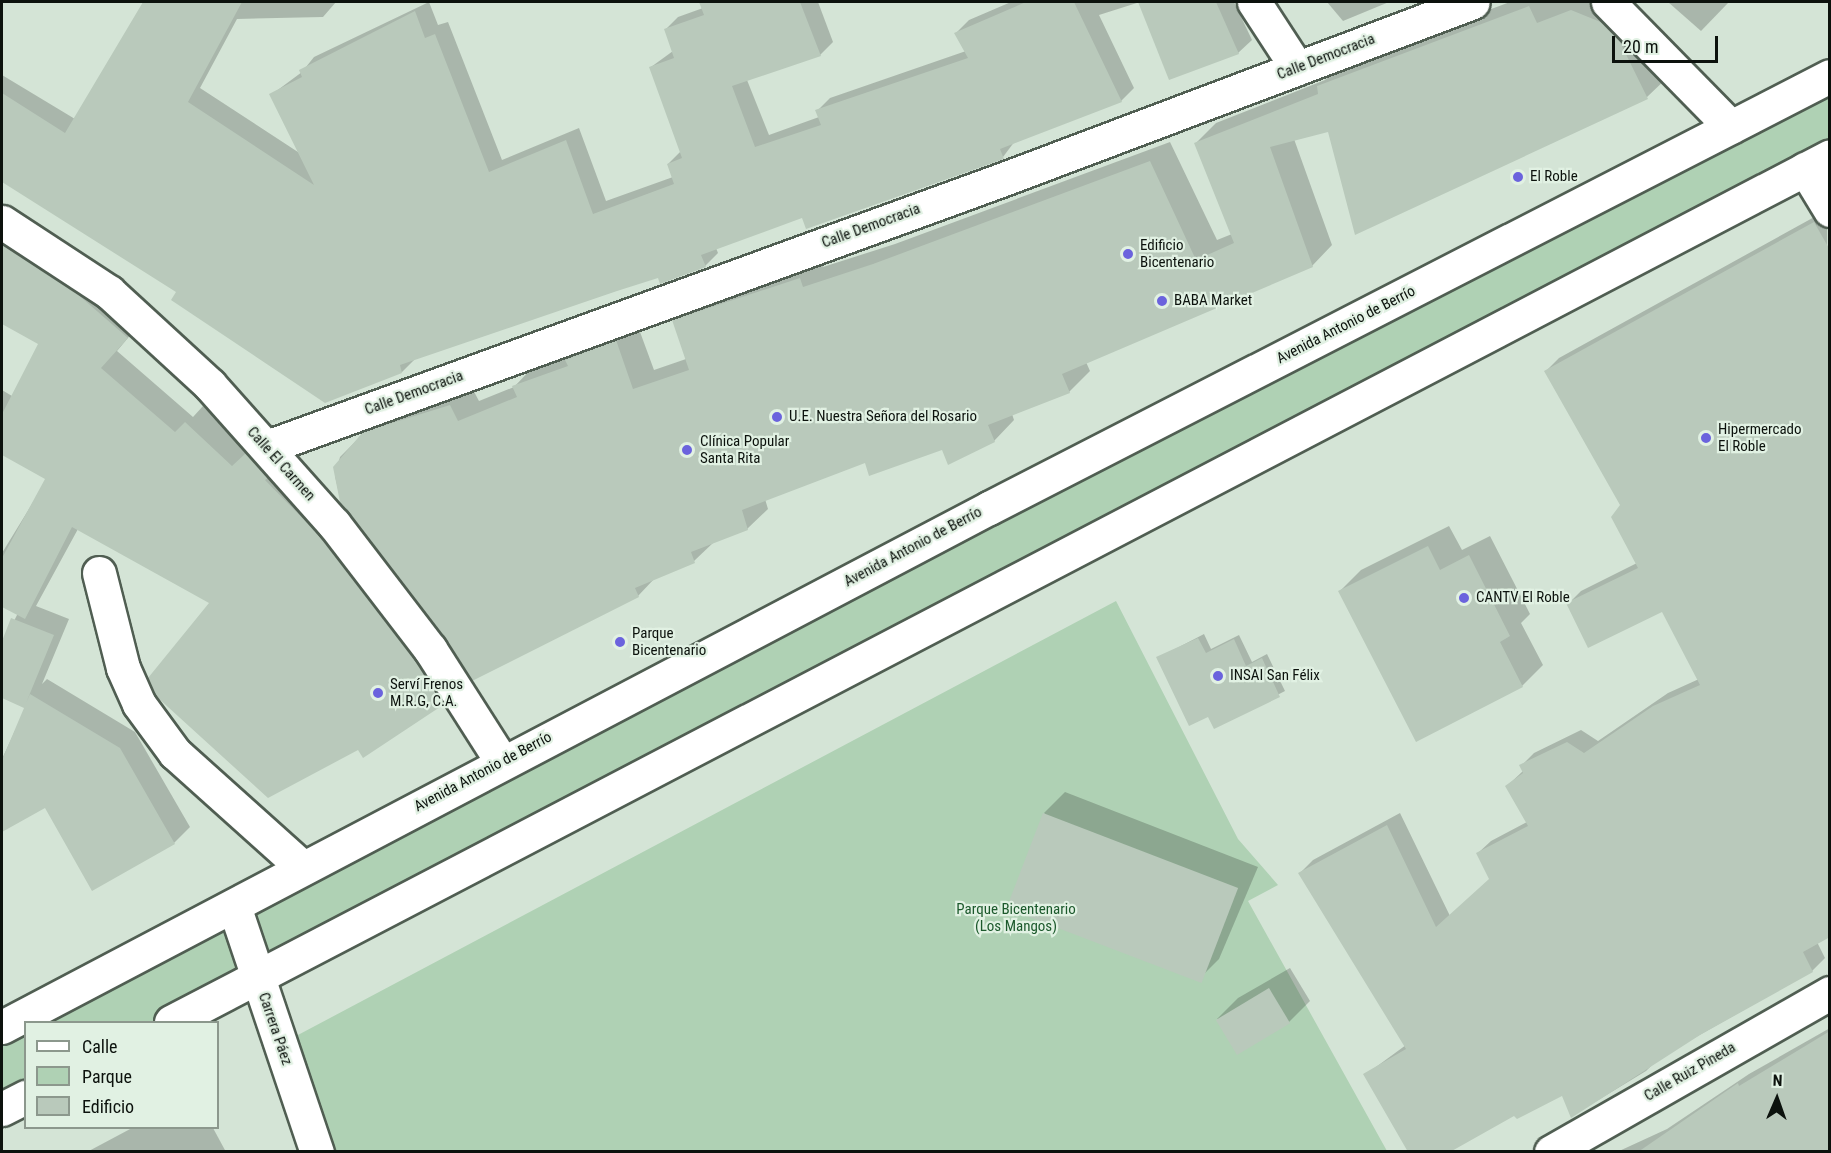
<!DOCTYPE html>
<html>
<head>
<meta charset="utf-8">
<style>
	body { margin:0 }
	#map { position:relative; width:1831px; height:1153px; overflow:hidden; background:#d4e4d6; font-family:"Roboto Condensed",sans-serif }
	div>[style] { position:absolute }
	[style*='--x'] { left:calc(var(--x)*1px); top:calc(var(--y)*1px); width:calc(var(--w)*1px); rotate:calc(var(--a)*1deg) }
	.green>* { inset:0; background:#afd1b4 }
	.shadow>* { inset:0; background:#0003 }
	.building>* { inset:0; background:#b9c9bb; transform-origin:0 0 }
	.roads { filter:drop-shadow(2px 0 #505e52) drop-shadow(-2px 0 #505e52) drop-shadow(0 2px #505e52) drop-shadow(0 -2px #505e52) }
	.minor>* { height:33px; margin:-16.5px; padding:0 16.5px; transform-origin:16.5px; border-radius:16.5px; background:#fff }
	.dots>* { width:16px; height:16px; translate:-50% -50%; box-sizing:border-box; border:3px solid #e1f1e3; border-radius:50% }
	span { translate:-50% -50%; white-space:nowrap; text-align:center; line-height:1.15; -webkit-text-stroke:4.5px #e1f1e3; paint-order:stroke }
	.street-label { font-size:15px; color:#0c120d }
	.poi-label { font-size:15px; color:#0c120d }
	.left { translate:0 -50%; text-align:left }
	.park-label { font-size:15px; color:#1c592c }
	.frame { position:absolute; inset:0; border:3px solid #0c120d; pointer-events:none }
	.legend { position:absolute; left:24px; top:1021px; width:195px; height:108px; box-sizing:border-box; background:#e1f1e3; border:2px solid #8c988d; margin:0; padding:8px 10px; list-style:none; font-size:18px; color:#0c120d }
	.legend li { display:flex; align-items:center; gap:12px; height:30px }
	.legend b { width:30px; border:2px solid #8c988d }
	.north { position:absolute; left:1747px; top:1069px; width:60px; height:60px; -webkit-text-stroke:4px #e1f1e3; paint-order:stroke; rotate:2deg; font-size:16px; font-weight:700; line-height:24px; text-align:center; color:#0c120d }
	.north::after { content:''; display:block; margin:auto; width:21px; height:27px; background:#0c120d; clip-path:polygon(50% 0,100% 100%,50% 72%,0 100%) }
	.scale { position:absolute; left:1612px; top:36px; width:106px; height:27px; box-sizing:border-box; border:3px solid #0c120d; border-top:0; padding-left:8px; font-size:18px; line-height:21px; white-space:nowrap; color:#0c120d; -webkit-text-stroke:4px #e1f1e3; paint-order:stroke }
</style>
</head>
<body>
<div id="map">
	<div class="green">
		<i style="clip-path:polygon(1829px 76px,1829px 156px,171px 1022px,26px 1022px,25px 1097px,2px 1109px,2px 1027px)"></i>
		<i style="clip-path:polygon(1116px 601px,1238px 839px,1278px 885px,1248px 901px,1387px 1151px,317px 1151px,281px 1044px)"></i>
	</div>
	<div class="shadow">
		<i style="clip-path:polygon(145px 2px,336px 2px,323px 17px,237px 19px,200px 88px,301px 154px,271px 95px,302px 72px,314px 57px,429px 2px,438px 25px,448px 22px,502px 160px,579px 128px,606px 201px,673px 177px,668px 164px,681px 151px,651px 67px,673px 51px,665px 30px,678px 17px,703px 8px,700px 2px,818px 2px,833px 42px,820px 55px,747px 80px,769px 135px,819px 117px,817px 111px,830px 98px,966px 51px,956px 33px,969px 20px,1011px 2px,1234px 2px,1252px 40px,1238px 53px,1140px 2px,1099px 15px,1134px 88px,1121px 101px,1015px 141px,1003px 157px,803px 216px,716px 248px,718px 253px,705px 266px,659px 276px,415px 359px,402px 372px,178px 292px,2px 180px,2px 75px,75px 119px)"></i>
		<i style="clip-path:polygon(1327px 2px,1389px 2px,1343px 21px)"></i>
		<i style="clip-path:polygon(1510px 2px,1619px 2px,1668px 77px,1647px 97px,1356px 232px,1329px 130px,1294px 139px,1332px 245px,1312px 266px,1086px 362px,1090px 371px,1069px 392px,1012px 414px,1014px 420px,994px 441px,866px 461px,765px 499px,768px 509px,747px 529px,714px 542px,694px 561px,655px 578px,638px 596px,341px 502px,335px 476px,340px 457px,385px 412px,471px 386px,479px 401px,514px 387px,534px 366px,636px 321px,654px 370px,686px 359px,674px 320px,694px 300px,820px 258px,823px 267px,895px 244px,1170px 142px,1217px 240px,1232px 234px,1196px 143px,1216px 123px,1325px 80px,1339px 66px)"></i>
		<i style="clip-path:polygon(1668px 2px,1729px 2px,1701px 31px)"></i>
		<i style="clip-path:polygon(1827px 210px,1830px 936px,1817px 942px,1825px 958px,1812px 971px,1659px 1058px,1646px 1071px,1572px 1116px,1563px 1094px,1515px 1113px,1365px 1075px,1406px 1045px,1300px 873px,1313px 860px,1400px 813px,1450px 916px,1490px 879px,1478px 853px,1491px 841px,1527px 822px,1507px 786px,1523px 771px,1521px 766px,1534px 753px,1581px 730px,1598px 741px,1668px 693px,1699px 679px,1662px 610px,1568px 604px,1581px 591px,1637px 563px,1622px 505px,1546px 371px,1559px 358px)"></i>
		<i style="clip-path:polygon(2px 221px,143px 320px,117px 351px,193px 417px,203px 406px,250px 451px,455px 689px,439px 706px,358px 748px,211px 602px,78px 529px,36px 606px,69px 619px,42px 684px,47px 679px,135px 732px,190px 827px,174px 843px,46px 806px,2px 831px,2px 759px,26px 707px,2px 696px,2px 645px,18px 613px,2px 605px,2px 553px,48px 478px,2px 453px,2px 390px,12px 396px,40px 344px,2px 322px)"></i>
		<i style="clip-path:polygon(1449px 526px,1462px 550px,1490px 536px,1530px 614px,1521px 623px,1543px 665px,1522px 686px,1340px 591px,1361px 570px)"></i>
		<i style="clip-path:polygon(1204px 634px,1211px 649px,1239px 635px,1252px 662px,1267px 654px,1285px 691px,1215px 727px,1209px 715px,1158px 658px)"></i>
		<i style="clip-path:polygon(1065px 792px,1258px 867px,1219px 959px,1198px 980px,1044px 813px)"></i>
		<i style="clip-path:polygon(1290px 968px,1310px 1001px,1289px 1022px,1217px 1019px,1238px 998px)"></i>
		<i style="clip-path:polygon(1830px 1028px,1830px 1152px,1617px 1152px,1667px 1129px,1749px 1074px)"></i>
		<i style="clip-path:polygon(132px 1128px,213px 1128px,226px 1152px,87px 1152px)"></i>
	</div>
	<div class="building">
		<i style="clip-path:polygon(143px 2px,242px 2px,188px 102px,314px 185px,269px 94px,302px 77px,299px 70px,415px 11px,425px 38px,435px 34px,489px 172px,566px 140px,593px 214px,674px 184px,667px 164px,682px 158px,649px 67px,674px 58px,664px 29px,704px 15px,699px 2px,800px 2px,821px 56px,732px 86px,755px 147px,821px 125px,815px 110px,968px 58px,954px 33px,1026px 2px,1074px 2px,1122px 102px,1000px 149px,1004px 159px,806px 229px,802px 218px,701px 255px,706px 267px,660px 284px,658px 278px,617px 291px,400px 365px,402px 373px,325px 403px,171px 300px,176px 292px,2px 182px,2px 93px,65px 133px)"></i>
		<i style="clip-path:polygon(1138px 2px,1216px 2px,1239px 54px,1169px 80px)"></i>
		<i style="clip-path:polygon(1529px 6px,1537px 23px,1571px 10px,1603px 23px,1619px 40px,1648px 99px,1355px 235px,1328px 132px,1270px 147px,1313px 267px,1062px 374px,1070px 393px,988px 425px,995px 442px,948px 465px,942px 450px,869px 476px,865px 463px,742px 510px,748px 530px,691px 552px,695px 563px,635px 588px,639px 597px,472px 681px,445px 638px,340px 502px,333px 467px,363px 432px,450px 405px,458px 421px,517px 397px,512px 386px,568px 366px,565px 360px,616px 340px,633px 389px,689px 370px,672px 320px,800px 278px,803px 287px,873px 264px,1150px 161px,1196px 260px,1234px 243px,1194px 143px,1318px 94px,1317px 86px)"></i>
		<i style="clip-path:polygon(1814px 222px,1830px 250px,1830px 937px,1803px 952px,1813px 972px,1700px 1035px,1571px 1118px,1562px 1096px,1517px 1119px,1514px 1116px,1450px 1152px,1408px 1152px,1363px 1074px,1406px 1049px,1298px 873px,1387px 825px,1436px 927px,1489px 879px,1476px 853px,1528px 826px,1505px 786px,1523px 773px,1519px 765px,1567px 742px,1584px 753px,1653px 706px,1700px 685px,1662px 612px,1588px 648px,1566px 603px,1638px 568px,1611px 517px,1620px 505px,1544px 371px)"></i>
		<i style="clip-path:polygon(2px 245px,75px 292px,128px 338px,101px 368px,175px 432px,185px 422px,232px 466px,246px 453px,268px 478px,265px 480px,320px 536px,415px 660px,439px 698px,435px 699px,440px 707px,363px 758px,358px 750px,268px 798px,157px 697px,148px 678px,209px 603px,72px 527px,25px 619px,2px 607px,2px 558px,45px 479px,2px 455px,2px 414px,38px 344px,2px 324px)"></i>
		<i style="clip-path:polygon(1428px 546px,1440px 570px,1469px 555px,1510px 636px,1500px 642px,1523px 687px,1416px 742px,1338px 591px)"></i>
		<i style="clip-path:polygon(11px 618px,54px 635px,26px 703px,30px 694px,120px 748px,175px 844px,92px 891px,45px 808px,2px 832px,2px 760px,24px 708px,2px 698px,2px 641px)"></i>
		<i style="clip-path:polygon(1198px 638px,1206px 653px,1234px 639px,1246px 666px,1262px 658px,1280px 697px,1214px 729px,1208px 717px,1189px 726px,1156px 657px)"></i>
		<i style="left:1043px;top:813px;width:209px;height:102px;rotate:21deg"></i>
		<i style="left:1269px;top:988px;width:41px;height:62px;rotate:59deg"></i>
		<i style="clip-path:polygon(1830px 1031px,1830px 1152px,1638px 1152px,1738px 1083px,1739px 1086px)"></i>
	</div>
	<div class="roads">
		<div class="minor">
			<i style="--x:1254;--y:2;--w:79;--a:56.9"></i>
			<i style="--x:1608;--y:2;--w:175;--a:45.5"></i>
			<i style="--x:1805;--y:169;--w:48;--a:58.6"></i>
			<i style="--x:2;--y:222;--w:128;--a:33.2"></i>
			<i style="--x:109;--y:292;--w:137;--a:42.6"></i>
			<i style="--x:210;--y:385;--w:186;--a:48.3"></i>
			<i style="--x:334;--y:524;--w:158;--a:52.5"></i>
			<i style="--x:430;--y:649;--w:134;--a:57.5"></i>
			<i style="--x:267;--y:447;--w:781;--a:-19.99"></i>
			<i style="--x:1001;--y:180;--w:504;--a:-20.66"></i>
			<i style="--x:99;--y:573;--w:98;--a:75.8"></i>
			<i style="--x:123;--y:668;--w:39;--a:66"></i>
			<i style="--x:139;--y:704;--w:61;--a:53.7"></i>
			<i style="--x:175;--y:753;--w:171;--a:41.9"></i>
			<i style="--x:234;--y:906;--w:260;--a:71.4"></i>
			<i style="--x:171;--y:1022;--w:1871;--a:-27.56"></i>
			<i style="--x:2;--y:1027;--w:1115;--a:-27.74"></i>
			<i style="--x:989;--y:508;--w:945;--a:-27.19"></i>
			<i style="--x:2;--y:1109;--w:27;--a:-27"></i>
			<i style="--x:1551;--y:1152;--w:321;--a:-29.7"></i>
		</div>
	</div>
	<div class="dots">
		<i style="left:1518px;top:177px;background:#6b63dd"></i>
		<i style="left:1128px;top:254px;background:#6b63dd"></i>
		<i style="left:1162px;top:301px;background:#6b63dd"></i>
		<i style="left:777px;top:417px;background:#6b63dd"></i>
		<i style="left:1706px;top:438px;background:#6b63dd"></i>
		<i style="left:687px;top:450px;background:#6b63dd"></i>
		<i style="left:1464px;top:598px;background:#6b63dd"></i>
		<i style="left:620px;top:642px;background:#6b63dd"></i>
		<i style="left:1218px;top:676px;background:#6b63dd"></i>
		<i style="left:378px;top:693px;background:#6b63dd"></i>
	</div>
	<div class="street-label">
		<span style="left:1326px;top:57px;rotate:-21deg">Calle Democracia</span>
		<span style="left:871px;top:226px;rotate:-20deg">Calle Democracia</span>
		<span style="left:1346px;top:325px;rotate:-27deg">Avenida Antonio de Berrío</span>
		<span style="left:414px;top:393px;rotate:-20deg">Calle Democracia</span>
		<span style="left:281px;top:464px;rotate:48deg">Calle El Carmen</span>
		<span style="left:913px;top:547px;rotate:-28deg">Avenida Antonio de Berrío</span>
		<span style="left:483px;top:772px;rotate:-28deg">Avenida Antonio de Berrío</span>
		<span style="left:275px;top:1029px;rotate:71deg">Carrera Páez</span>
		<span style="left:1690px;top:1072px;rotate:-30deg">Calle Ruiz Pineda</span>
	</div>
	<div class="poi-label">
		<span class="left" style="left:1530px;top:177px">El Roble</span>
		<span class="left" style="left:1140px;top:254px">Edificio<br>Bicentenario</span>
		<span class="left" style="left:1174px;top:301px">BABA Market</span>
		<span class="left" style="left:789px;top:417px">U.E. Nuestra Señora del Rosario</span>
		<span class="left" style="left:1718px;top:438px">Hipermercado<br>El Roble</span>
		<span class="left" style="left:700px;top:450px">Clínica Popular<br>Santa Rita</span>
		<span class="left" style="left:1476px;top:598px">CANTV El Roble</span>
		<span class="left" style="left:632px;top:642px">Parque<br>Bicentenario</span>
		<span class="left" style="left:1230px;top:676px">INSAI San Félix</span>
		<span class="left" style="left:390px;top:693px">Serví Frenos<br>M.R.G, C.A.</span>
	</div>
	<div class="park-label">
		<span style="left:1016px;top:918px">Parque Bicentenario<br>(Los Mangos)</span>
	</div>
	<div class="frame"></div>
	<ul class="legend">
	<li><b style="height:8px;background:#fff"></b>Calle</li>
	<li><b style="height:16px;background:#afd1b4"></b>Parque</li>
	<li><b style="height:16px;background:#b9c9bb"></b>Edificio</li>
	</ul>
	<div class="north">N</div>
	<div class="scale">20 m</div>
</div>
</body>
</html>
